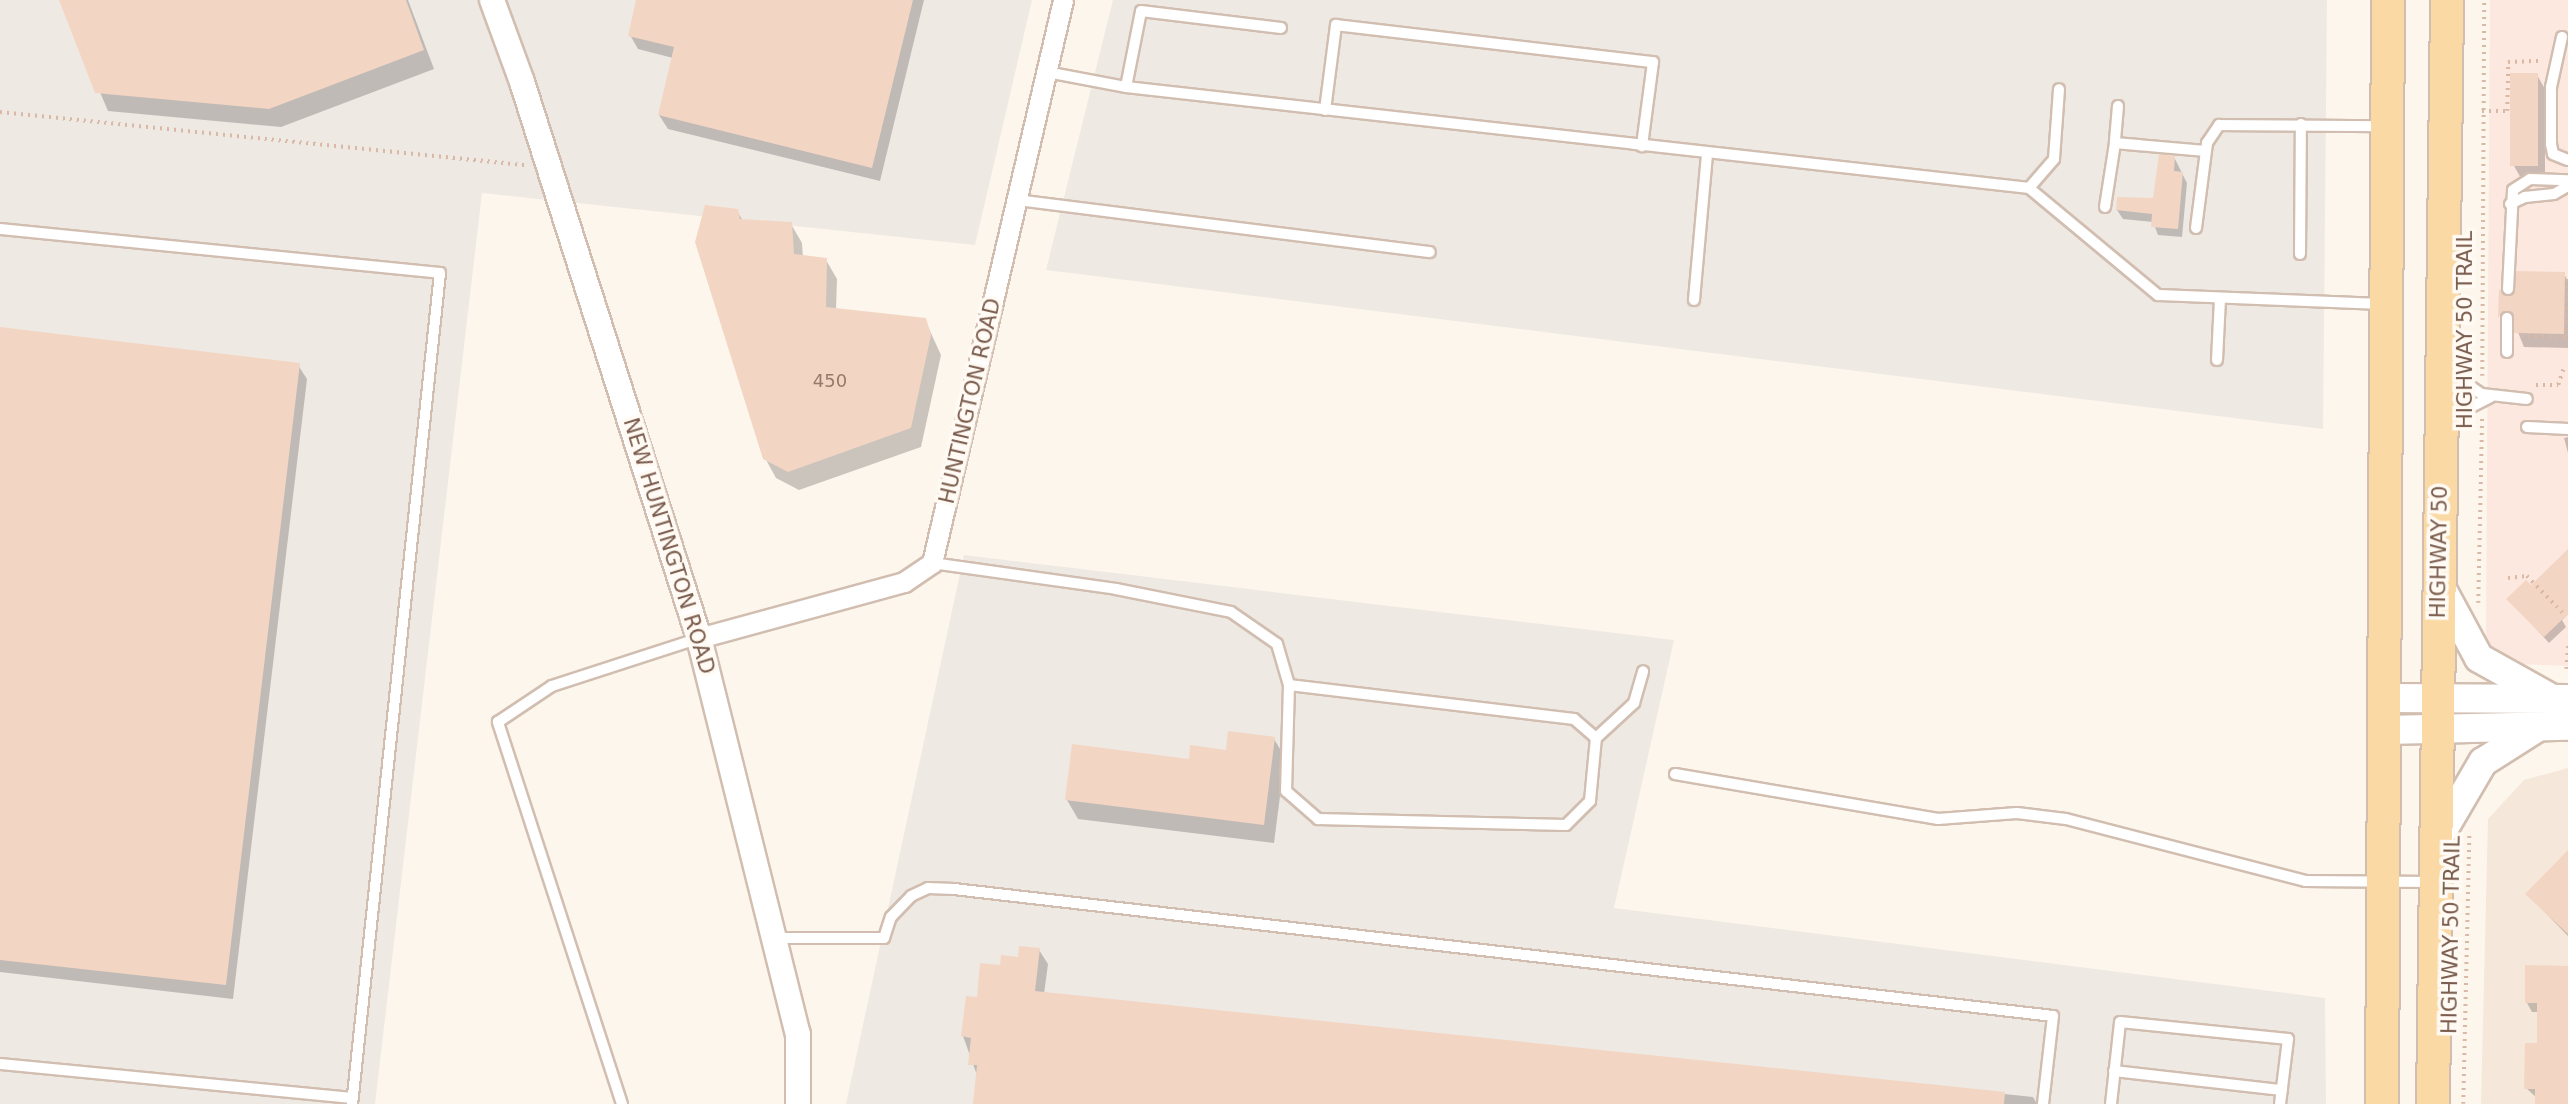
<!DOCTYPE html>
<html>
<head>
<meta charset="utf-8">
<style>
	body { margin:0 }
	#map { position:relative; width:2568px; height:1104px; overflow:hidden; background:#fdf6ec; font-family:"DejaVu Sans",sans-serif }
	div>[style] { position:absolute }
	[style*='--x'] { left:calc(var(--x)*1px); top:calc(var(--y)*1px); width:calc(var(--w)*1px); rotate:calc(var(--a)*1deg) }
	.residential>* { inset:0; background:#f5e8da }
	.commercial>* { inset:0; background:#fde8e0 }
	.industrial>* { inset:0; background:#efe9e4 }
	.shadow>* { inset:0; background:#0003 }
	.building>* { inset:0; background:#f3d5c3; transform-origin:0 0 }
	.path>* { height:3.5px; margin-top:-1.75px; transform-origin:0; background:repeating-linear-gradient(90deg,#d9b8a5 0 2px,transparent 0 7px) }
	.roads { filter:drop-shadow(2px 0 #d1beb0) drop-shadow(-2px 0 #d1beb0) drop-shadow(0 2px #d1beb0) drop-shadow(0 -2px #d1beb0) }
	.service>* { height:10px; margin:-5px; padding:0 5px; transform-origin:5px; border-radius:5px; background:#fff }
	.minor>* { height:19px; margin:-9.5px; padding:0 9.5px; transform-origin:9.5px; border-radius:9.5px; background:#fff }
	.tertiary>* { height:24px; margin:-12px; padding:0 12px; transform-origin:12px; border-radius:12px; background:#fff }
	.secondary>* { height:28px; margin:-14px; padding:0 14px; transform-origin:14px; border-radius:14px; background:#fff }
	.primary>* { height:32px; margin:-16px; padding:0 16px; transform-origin:16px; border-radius:16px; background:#fbd9a5 }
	span { translate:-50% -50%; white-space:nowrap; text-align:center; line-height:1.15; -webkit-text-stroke:7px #fffaf3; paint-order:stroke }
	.number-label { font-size:18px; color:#987a6a }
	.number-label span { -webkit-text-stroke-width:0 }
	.street-label { font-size:21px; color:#7a5c4d }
</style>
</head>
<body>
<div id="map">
	<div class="residential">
		<i style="clip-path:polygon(2568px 768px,2568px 1104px,2481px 1104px,2488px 819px,2524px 780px)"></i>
	</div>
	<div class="commercial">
		<i style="clip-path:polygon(2490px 0,2568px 0,2568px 666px,2517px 664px,2492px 650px,2486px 635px)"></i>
	</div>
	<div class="industrial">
		<i style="clip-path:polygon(0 0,1032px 0,975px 245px,482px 193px,375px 1104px,0 1104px)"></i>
		<i style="clip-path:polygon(1113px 0,2327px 0,2323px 429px,1046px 270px)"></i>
		<i style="clip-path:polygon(964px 555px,1674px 640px,1614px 908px,2325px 998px,2326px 1104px,846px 1104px)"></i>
	</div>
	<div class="shadow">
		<i style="clip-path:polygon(61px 0,408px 0,434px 69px,281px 127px,108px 111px)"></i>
		<i style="clip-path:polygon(638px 0,924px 0,880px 181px,668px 129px,659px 115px,673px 58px,638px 49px,630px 35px)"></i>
		<i style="clip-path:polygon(2537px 75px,2545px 89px,2545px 179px,2522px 180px,2514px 166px)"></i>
		<i style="clip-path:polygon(2174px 157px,2187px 183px,2182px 237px,2158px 235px,2153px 222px,2123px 219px,2117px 210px,2155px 200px)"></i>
		<i style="clip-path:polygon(737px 211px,743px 221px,791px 224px,802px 243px,803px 257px,826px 260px,837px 279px,836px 310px,925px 320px,941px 355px,921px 447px,799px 490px,776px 478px,765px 458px)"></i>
		<i style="clip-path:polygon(2518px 273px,2564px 274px,2568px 281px,2568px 348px,2524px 347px,2515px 325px,2507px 330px,2500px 317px,2500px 292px,2513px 298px)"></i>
		<i style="clip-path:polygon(0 328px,298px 365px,307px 379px,233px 999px,0 972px)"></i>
		<i style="clip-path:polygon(2568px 437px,2568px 453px,2564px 438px)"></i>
		<i style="clip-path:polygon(2568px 552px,2568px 614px,2562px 620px,2566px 627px,2549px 643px,2509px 599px,2531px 587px)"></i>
		<i style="clip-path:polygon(1274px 739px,1285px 757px,1274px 843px,1078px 819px,1067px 800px)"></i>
		<i style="clip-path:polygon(2568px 855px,2568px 936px,2527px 894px)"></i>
		<i style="clip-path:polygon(1039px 950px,1048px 964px,1044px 994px,2033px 1097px,2037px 1104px,974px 1104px,978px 1078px,963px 1036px,978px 999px,1001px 967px)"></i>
		<i style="clip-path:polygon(2568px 966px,2568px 1104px,2536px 1104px,2536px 1097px,2526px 1088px,2538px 1045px,2539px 1012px,2532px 1012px,2527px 1003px)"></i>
	</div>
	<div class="building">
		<i style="clip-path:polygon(59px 0,406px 0,424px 50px,269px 109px,95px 93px)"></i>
		<i style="clip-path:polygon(636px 0,913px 0,872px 168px,658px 115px,674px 47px,628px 36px)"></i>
		<i style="left:2510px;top:73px;width:28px;height:93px"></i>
		<i style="clip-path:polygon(2159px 154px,2175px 156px,2174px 171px,2183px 172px,2178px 229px,2151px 227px,2152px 214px,2116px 210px,2117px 197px,2153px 198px)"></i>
		<i style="clip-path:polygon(705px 205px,738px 209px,740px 219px,792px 222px,794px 254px,827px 258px,826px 307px,926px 318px,931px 335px,911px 428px,788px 472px,763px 459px,695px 242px)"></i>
		<i style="clip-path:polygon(2516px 271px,2565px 272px,2564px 334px,2514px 333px,2511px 312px,2504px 311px,2498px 318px,2499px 289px,2507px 296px,2514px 294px)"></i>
		<i style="clip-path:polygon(0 327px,300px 363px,226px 985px,0 960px)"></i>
		<i style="clip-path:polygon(2568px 549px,2568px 614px,2544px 637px,2506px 599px,2526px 580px,2531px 585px)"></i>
		<i style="clip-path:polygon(1228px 731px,1275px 737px,1264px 825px,1065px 800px,1072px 744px,1189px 759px,1190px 745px,1226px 750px)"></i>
		<i style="clip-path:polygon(2568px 850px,2568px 934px,2525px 894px)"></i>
		<i style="clip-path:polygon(1019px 946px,1040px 948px,1035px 991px,2005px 1092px,2004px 1104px,973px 1104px,977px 1065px,968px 1065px,971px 1038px,961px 1036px,966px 996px,977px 997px,980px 963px,1000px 965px,1001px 955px,1018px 957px)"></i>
		<i style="clip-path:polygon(2525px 965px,2568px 966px,2568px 1104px,2535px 1104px,2535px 1089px,2524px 1089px,2525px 1043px,2537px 1043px,2537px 1003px,2525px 1003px)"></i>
	</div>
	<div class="path">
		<i style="--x:2482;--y:111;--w:25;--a:0"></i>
		<i style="--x:2507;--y:111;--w:49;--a:-88.8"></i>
		<i style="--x:2508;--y:62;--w:35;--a:-2"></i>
		<i style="--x:0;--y:112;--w:527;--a:5.78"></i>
		<i style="--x:2521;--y:336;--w:45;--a:1.3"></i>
		<i style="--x:2566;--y:337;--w:62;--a:-88.2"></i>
		<i style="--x:2482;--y:376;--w:376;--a:-89.7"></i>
		<i style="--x:2536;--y:385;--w:22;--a:0"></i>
		<i style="--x:2558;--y:385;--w:20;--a:-72"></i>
		<i style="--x:2508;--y:578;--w:19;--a:-6"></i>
		<i style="--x:2527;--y:576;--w:53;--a:45.8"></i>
		<i style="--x:2478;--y:603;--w:184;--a:-88.8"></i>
		<i style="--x:2566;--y:669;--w:23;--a:-85"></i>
		<i style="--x:2463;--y:1104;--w:268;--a:-88.7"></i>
	</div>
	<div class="roads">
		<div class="service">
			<i style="--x:2562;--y:37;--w:51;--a:102.4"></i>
			<i style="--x:2551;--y:87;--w:57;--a:90"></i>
			<i style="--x:2551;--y:144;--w:10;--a:79"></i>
			<i style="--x:2553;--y:154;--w:16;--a:22"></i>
			<i style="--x:1047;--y:72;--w:80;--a:10.8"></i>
			<i style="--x:1126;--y:87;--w:909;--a:6.38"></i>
			<i style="--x:2029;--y:188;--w:168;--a:39.7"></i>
			<i style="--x:2158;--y:295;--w:225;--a:2.3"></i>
			<i style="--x:1126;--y:87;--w:77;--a:-78.8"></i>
			<i style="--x:1141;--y:11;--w:141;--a:6.9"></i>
			<i style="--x:2118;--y:106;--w:37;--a:95"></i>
			<i style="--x:2115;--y:143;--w:91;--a:5"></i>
			<i style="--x:1325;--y:110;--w:86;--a:-82.6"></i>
			<i style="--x:1336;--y:25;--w:319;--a:6.7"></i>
			<i style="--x:1653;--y:62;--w:85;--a:97.5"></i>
			<i style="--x:2029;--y:188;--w:38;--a:-49"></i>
			<i style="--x:2054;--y:159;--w:70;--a:-85.9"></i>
			<i style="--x:1017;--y:200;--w:416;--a:7.2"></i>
			<i style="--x:2510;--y:204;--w:17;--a:-25"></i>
			<i style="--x:2525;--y:197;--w:29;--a:-6"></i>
			<i style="--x:2554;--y:194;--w:16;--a:-30"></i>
			<i style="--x:2105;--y:207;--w:65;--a:-81.1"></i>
			<i style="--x:2196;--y:228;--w:86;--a:-82.6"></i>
			<i style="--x:2207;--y:143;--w:22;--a:-56"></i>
			<i style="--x:2219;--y:125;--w:163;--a:0.4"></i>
			<i style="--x:0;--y:229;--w:442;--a:5.7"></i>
			<i style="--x:440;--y:273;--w:836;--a:96.04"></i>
			<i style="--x:2300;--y:254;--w:130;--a:-89.6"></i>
			<i style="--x:2508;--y:289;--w:99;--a:-87.1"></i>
			<i style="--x:2513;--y:190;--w:20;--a:-33"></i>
			<i style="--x:2530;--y:179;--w:38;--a:2"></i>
			<i style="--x:1694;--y:300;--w:147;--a:-84.9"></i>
			<i style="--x:2507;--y:318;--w:34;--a:90"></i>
			<i style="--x:2217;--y:360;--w:62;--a:-87.2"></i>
			<i style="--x:2449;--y:372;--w:40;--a:34"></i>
			<i style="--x:2482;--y:394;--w:45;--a:6.3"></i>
			<i style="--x:2527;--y:427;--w:41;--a:2.8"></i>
			<i style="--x:2451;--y:429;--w:30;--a:-48"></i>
			<i style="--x:2471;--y:407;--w:22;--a:-27"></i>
			<i style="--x:932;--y:563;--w:186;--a:8"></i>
			<i style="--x:1116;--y:589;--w:117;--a:11.3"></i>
			<i style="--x:1231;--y:612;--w:56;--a:34.8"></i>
			<i style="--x:1277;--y:644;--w:43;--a:73.7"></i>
			<i style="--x:1289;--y:685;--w:106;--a:91.6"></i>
			<i style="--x:1286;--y:791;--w:43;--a:41.2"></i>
			<i style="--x:1318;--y:819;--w:248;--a:1.4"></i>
			<i style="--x:1566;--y:825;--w:34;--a:-45"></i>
			<i style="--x:1590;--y:801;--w:63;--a:-84.6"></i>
			<i style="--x:1596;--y:738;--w:29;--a:-139"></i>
			<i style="--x:1574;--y:719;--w:287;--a:-173.2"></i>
			<i style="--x:1596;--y:738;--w:52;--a:-42.6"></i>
			<i style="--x:1634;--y:703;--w:33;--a:-74"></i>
			<i style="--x:1675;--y:774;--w:267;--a:9.7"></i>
			<i style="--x:1938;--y:819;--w:79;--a:-4.3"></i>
			<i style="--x:2017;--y:813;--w:49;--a:7"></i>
			<i style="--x:2066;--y:819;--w:247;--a:14.5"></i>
			<i style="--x:2305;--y:881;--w:127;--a:0.5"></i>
			<i style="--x:777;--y:938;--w:107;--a:0"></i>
			<i style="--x:884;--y:938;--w:22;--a:-72"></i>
			<i style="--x:891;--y:917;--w:29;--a:-46"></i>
			<i style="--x:911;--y:896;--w:19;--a:-25"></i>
			<i style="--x:928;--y:888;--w:26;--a:2"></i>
			<i style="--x:954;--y:889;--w:1106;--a:6.59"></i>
			<i style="--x:2053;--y:1016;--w:89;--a:96.5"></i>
			<i style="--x:0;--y:1064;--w:354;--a:5.5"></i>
			<i style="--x:2114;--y:1071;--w:169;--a:6.5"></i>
			<i style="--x:622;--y:1104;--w:402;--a:-108"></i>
			<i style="--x:498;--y:722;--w:65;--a:-33.7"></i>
			<i style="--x:552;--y:686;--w:152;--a:-18"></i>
			<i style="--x:2111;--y:1104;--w:82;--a:-83.7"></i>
			<i style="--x:2120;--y:1022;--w:169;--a:5.8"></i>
			<i style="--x:2288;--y:1039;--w:65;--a:97"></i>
		</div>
		<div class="minor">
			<i style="--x:699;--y:638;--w:213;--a:-15.3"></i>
			<i style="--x:904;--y:582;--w:34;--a:-34"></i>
			<i style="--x:932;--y:563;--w:578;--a:-76.9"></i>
		</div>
		<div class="tertiary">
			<i style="--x:492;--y:0;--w:87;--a:69.9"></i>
			<i style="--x:522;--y:82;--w:583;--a:72.34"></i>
			<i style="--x:699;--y:638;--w:408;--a:76"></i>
			<i style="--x:798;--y:1034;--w:70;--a:90"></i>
		</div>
		<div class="secondary">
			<i style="--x:2439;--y:584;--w:84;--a:61.6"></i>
			<i style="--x:2479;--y:658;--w:78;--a:29.2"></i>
			<i style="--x:2386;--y:698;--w:182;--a:0.3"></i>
			<i style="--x:2386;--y:730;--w:182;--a:-1.3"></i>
			<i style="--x:2436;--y:842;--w:93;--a:-59.6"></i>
			<i style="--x:2483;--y:762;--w:62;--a:-32.4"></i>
		</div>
		<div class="primary">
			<i style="--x:2382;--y:1104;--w:1104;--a:-89.69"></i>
			<i style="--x:2433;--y:1104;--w:1104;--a:-89.27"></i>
		</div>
	</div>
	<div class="number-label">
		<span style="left:830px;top:381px">450</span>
	</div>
	<div class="street-label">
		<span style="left:2465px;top:330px;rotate:-90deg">HIGHWAY 50 TRAIL</span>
		<span style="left:970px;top:401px;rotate:-77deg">HUNTINGTON ROAD</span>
		<span style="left:669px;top:546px;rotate:73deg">NEW HUNTINGTON ROAD</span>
		<span style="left:2439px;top:552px;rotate:-89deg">HIGHWAY 50</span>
		<span style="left:2451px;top:935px;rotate:-89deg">HIGHWAY 50 TRAIL</span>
	</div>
</div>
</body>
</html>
